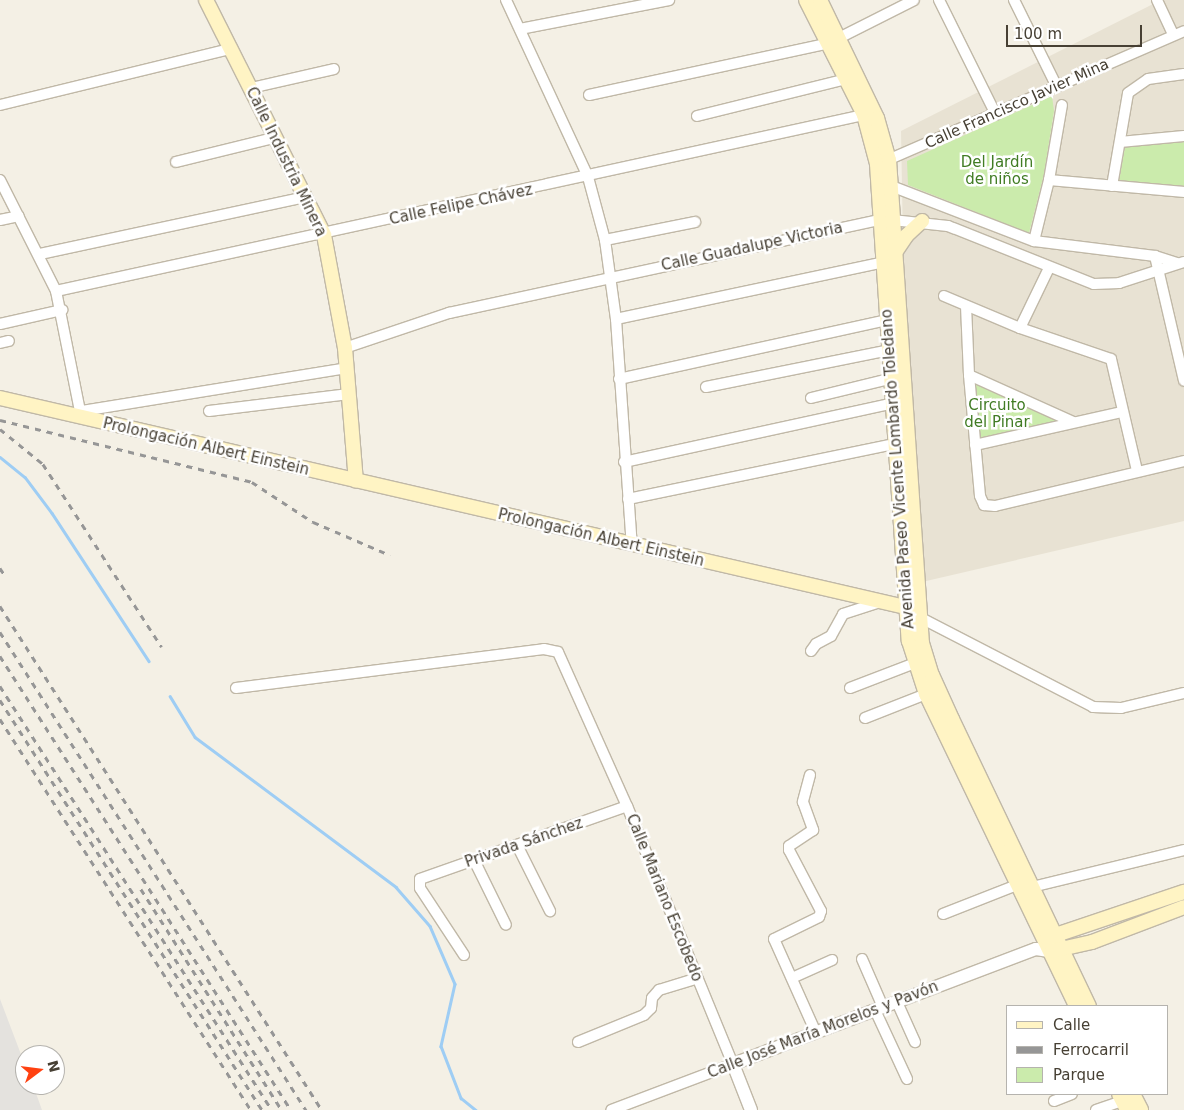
<!DOCTYPE html>
<html>
<head>
<meta charset="utf-8">
<style>
	body { margin:0 }
	#map { position:relative; width:1184px; height:1110px; overflow:hidden; background:#f4f0e5; font-family:"DejaVu Sans",sans-serif }
	div>[style] { position:absolute }
	[style*='--x'] { left:calc(var(--x)*1px); top:calc(var(--y)*1px); width:calc(var(--w)*1px); rotate:calc(var(--a)*1deg) }
	.residential>* { inset:0; background:#e8e2d3 }
	.green>* { inset:0; background:#cbebac }
	.parking>* { inset:0; background:#e4e2de }
	.stream>* { height:2.5px; margin:-1.25px; padding:0 1.25px; transform-origin:1.25px; border-radius:1.25px; background:#9ecdf4 }
	.roads { filter:drop-shadow(1px 0 #c0b8a7) drop-shadow(-1px 0 #c0b8a7) drop-shadow(0 1px #c0b8a7) drop-shadow(0 -1px #c0b8a7) }
	.minor>* { height:10px; margin:-5px; padding:0 5px; transform-origin:5px; border-radius:5px; background:#fff }
	.tertiary>* { height:12px; margin:-6px; padding:0 6px; transform-origin:6px; border-radius:6px; background:#fff }
	.secondary>* { height:14px; margin:-7px; padding:0 7px; transform-origin:7px; border-radius:7px; background:#fff4c4 }
	.rail>* { height:2.5px; margin-top:-1.25px; transform-origin:0; background:repeating-linear-gradient(90deg,#969696 0 6px,transparent 0 12px) }
	span { translate:-50% -50%; white-space:nowrap; text-align:center; line-height:1.15; -webkit-text-stroke:5px #fff; paint-order:stroke }
	.street-label { font-size:15px; color:#474034 }
	.park-label { font-size:15px; color:#417c24 }
	.legend { position:absolute; left:1006px; top:1005px; width:162px; height:90px; box-sizing:border-box; background:#fff; border:1px solid #b5b3ae; margin:0; padding:6px 9px; list-style:none; font-size:15px; color:#474034 }
	.legend li { display:flex; align-items:center; gap:10px; height:25px }
	.legend b { width:25px; border:1px solid #b5b3ae }
	.north { position:absolute; left:15px; top:1045px; width:50px; height:50px; box-sizing:border-box; background:#fff; border:1px solid #b5b3ae; border-radius:50%; rotate:75deg; font-size:14px; font-weight:700; line-height:20px; text-align:center; color:#474034 }
	.north::after { content:''; display:block; margin:auto; width:18px; height:22px; background:#ff4111; clip-path:polygon(50% 0,100% 100%,50% 72%,0 100%) }
	.scale { position:absolute; left:1006px; top:25px; width:136px; height:22px; box-sizing:border-box; border:2px solid #474034; border-top:0; padding-left:6px; font-size:15px; line-height:18px; white-space:nowrap; color:#474034; -webkit-text-stroke:4px #fff; paint-order:stroke }
</style>
</head>
<body>
<div id="map">
	<div class="residential">
		<i style="clip-path:polygon(1161px 0,1184px 0,1184px 521px,909px 585px,901px 131px)"></i>
	</div>
	<div class="green">
		<i style="clip-path:polygon(1052px 96px,1054px 111px,1044px 174px,1029px 233px,908px 185px,907px 161px)"></i>
		<i style="clip-path:polygon(1184px 142px,1184px 186px,1119px 181px,1125px 147px)"></i>
		<i style="clip-path:polygon(973px 380px,1059px 420px,978px 441px)"></i>
	</div>
	<div class="parking">
		<i style="clip-path:polygon(0 999px,25px 1065px,25px 1085px,33px 1085px,42px 1110px,0 1110px)"></i>
	</div>
	<div class="stream">
		<i style="--x:0;--y:457;--w:32;--a:39"></i>
		<i style="--x:25;--y:477;--w:45;--a:53.1"></i>
		<i style="--x:52;--y:513;--w:177;--a:56.8"></i>
		<i style="--x:170;--y:696;--w:48;--a:58.6"></i>
		<i style="--x:195;--y:737;--w:251;--a:36.7"></i>
		<i style="--x:396;--y:887;--w:52;--a:48.9"></i>
		<i style="--x:430;--y:926;--w:63;--a:66.7"></i>
		<i style="--x:455;--y:984;--w:64;--a:102.7"></i>
		<i style="--x:441;--y:1046;--w:56;--a:69"></i>
		<i style="--x:461;--y:1098;--w:19;--a:39"></i>
	</div>
	<div class="roads">
		<div class="minor">
			<i style="--x:506;--y:0;--w:195;--a:65.1"></i>
			<i style="--x:588;--y:177;--w:65;--a:74.9"></i>
			<i style="--x:605;--y:240;--w:80;--a:82.1"></i>
			<i style="--x:616;--y:319;--w:227;--a:86"></i>
			<i style="--x:939;--y:0;--w:128;--a:63.6"></i>
			<i style="--x:1014;--y:0;--w:97;--a:63.7"></i>
			<i style="--x:1157;--y:0;--w:38;--a:65"></i>
			<i style="--x:520;--y:29;--w:152;--a:-11"></i>
			<i style="--x:251;--y:88;--w:85;--a:-12.9"></i>
			<i style="--x:589;--y:95;--w:246;--a:-12.2"></i>
			<i style="--x:829;--y:43;--w:95;--a:-26.8"></i>
			<i style="--x:0;--y:105;--w:237;--a:-13.7"></i>
			<i style="--x:697;--y:116;--w:154;--a:-13.9"></i>
			<i style="--x:1120;--y:142;--w:64;--a:-5.4"></i>
			<i style="--x:176;--y:162;--w:101;--a:-13.8"></i>
			<i style="--x:883;--y:162;--w:328;--a:-23.5"></i>
			<i style="--x:0;--y:180;--w:124;--a:63.2"></i>
			<i style="--x:56;--y:291;--w:127;--a:78.7"></i>
			<i style="--x:1049;--y:180;--w:136;--a:5.1"></i>
			<i style="--x:886;--y:184;--w:159;--a:21.1"></i>
			<i style="--x:1034;--y:241;--w:122;--a:7.1"></i>
			<i style="--x:1155;--y:256;--w:23;--a:18"></i>
			<i style="--x:1112;--y:186;--w:94;--a:-80.2"></i>
			<i style="--x:1128;--y:93;--w:24;--a:-35"></i>
			<i style="--x:1148;--y:79;--w:36;--a:-8"></i>
			<i style="--x:0;--y:220;--w:19;--a:-12"></i>
			<i style="--x:605;--y:240;--w:92;--a:-11.3"></i>
			<i style="--x:1034;--y:241;--w:63;--a:-76.2"></i>
			<i style="--x:1049;--y:180;--w:76;--a:-80.2"></i>
			<i style="--x:40;--y:254;--w:272;--a:-12.1"></i>
			<i style="--x:1155;--y:256;--w:128;--a:76.9"></i>
			<i style="--x:56;--y:291;--w:827;--a:-12.29"></i>
			<i style="--x:944;--y:296;--w:82;--a:22.8"></i>
			<i style="--x:1020;--y:328;--w:96;--a:18.8"></i>
			<i style="--x:1111;--y:359;--w:115;--a:76.9"></i>
			<i style="--x:966;--y:306;--w:69;--a:87.5"></i>
			<i style="--x:969;--y:375;--w:121;--a:84.8"></i>
			<i style="--x:980;--y:496;--w:10;--a:66"></i>
			<i style="--x:984;--y:505;--w:11;--a:5"></i>
			<i style="--x:995;--y:506;--w:194;--a:-13.4"></i>
			<i style="--x:616;--y:319;--w:274;--a:-12"></i>
			<i style="--x:0;--y:324;--w:64;--a:-12.7"></i>
			<i style="--x:1020;--y:328;--w:67;--a:-64.2"></i>
			<i style="--x:0;--y:343;--w:9;--a:-13"></i>
			<i style="--x:345;--y:348;--w:110;--a:-18.6"></i>
			<i style="--x:449;--y:313;--w:444;--a:-12.2"></i>
			<i style="--x:883;--y:219;--w:65;--a:6.1"></i>
			<i style="--x:948;--y:226;--w:157;--a:21.7"></i>
			<i style="--x:1094;--y:284;--w:25;--a:-2"></i>
			<i style="--x:1119;--y:283;--w:68;--a:-17.9"></i>
			<i style="--x:969;--y:375;--w:114;--a:24.3"></i>
			<i style="--x:619;--y:379;--w:275;--a:-12.4"></i>
			<i style="--x:706;--y:387;--w:188;--a:-11.4"></i>
			<i style="--x:811;--y:398;--w:84;--a:-13.7"></i>
			<i style="--x:82;--y:411;--w:268;--a:-9.2"></i>
			<i style="--x:209;--y:411;--w:141;--a:-6.9"></i>
			<i style="--x:975;--y:445;--w:151;--a:-12.7"></i>
			<i style="--x:624;--y:462;--w:276;--a:-12.3"></i>
			<i style="--x:628;--y:499;--w:276;--a:-11.7"></i>
			<i style="--x:919;--y:617;--w:196;--a:27.3"></i>
			<i style="--x:1093;--y:707;--w:28;--a:2"></i>
			<i style="--x:1121;--y:708;--w:65;--a:-13.4"></i>
			<i style="--x:811;--y:651;--w:9;--a:-54"></i>
			<i style="--x:816;--y:644;--w:17;--a:-28"></i>
			<i style="--x:831;--y:636;--w:25;--a:-61"></i>
			<i style="--x:843;--y:614;--w:39;--a:-18"></i>
			<i style="--x:236;--y:688;--w:310;--a:-7.2"></i>
			<i style="--x:544;--y:649;--w:14;--a:12"></i>
			<i style="--x:558;--y:652;--w:169;--a:65.9"></i>
			<i style="--x:627;--y:806;--w:279;--a:67.7"></i>
			<i style="--x:733;--y:1064;--w:130;--a:159.3"></i>
			<i style="--x:850;--y:688;--w:70;--a:-21"></i>
			<i style="--x:865;--y:718;--w:66;--a:-21.5"></i>
			<i style="--x:810;--y:775;--w:28;--a:105"></i>
			<i style="--x:803;--y:802;--w:30;--a:70"></i>
			<i style="--x:813;--y:830;--w:29;--a:146"></i>
			<i style="--x:789;--y:846;--w:4;--a:90"></i>
			<i style="--x:789;--y:850;--w:69;--a:62.3"></i>
			<i style="--x:821;--y:911;--w:6;--a:108"></i>
			<i style="--x:819;--y:917;--w:50;--a:153.9"></i>
			<i style="--x:774;--y:939;--w:103;--a:65.9"></i>
			<i style="--x:517;--y:845;--w:74;--a:63.4"></i>
			<i style="--x:474;--y:860;--w:72;--a:63.8"></i>
			<i style="--x:1032;--y:887;--w:156;--a:-13.7"></i>
			<i style="--x:943;--y:914;--w:79;--a:-21.4"></i>
			<i style="--x:464;--y:955;--w:80;--a:-123.3"></i>
			<i style="--x:420;--y:888;--w:9;--a:-90"></i>
			<i style="--x:420;--y:879;--w:219;--a:-19.4"></i>
			<i style="--x:862;--y:959;--w:52;--a:66.4"></i>
			<i style="--x:792;--y:978;--w:44;--a:-24.2"></i>
			<i style="--x:897;--y:1002;--w:44;--a:65.8"></i>
			<i style="--x:875;--y:1010;--w:76;--a:65.1"></i>
			<i style="--x:578;--y:1042;--w:71;--a:-22.2"></i>
			<i style="--x:644;--y:1015;--w:10;--a:-45"></i>
			<i style="--x:651;--y:1008;--w:10;--a:-84"></i>
			<i style="--x:652;--y:998;--w:11;--a:-49"></i>
			<i style="--x:659;--y:990;--w:38;--a:-17"></i>
			<i style="--x:1054;--y:1101;--w:19;--a:-21"></i>
			<i style="--x:1096;--y:1110;--w:28;--a:-19"></i>
		</div>
		<div class="tertiary">
			<i style="--x:751;--y:1110;--w:49;--a:-111.4"></i>
			<i style="--x:733;--y:1064;--w:324;--a:-20.8"></i>
			<i style="--x:1036;--y:949;--w:13;--a:9"></i>
		</div>
		<div class="secondary">
			<i style="--x:206;--y:0;--w:263;--a:63.3"></i>
			<i style="--x:324;--y:235;--w:115;--a:79.5"></i>
			<i style="--x:345;--y:348;--w:133;--a:85.3"></i>
			<i style="--x:806;--y:0;--w:129;--a:63.2"></i>
			<i style="--x:864;--y:115;--w:51;--a:75.1"></i>
			<i style="--x:877;--y:164;--w:478;--a:86.2"></i>
			<i style="--x:909;--y:641;--w:56;--a:72.2"></i>
			<i style="--x:926;--y:694;--w:346;--a:64.3"></i>
			<i style="--x:820;--y:0;--w:131;--a:64.2"></i>
			<i style="--x:877;--y:118;--w:44;--a:74.1"></i>
			<i style="--x:889;--y:160;--w:484;--a:86.1"></i>
			<i style="--x:922;--y:643;--w:34;--a:73"></i>
			<i style="--x:932;--y:675;--w:48;--a:65.6"></i>
			<i style="--x:952;--y:719;--w:318;--a:64.5"></i>
			<i style="--x:894;--y:254;--w:22;--a:-56"></i>
			<i style="--x:906;--y:236;--w:22;--a:-43"></i>
			<i style="--x:0;--y:398;--w:929;--a:13"></i>
			<i style="--x:905;--y:607;--w:9;--a:36"></i>
			<i style="--x:1047;--y:938;--w:145;--a:-18.6"></i>
			<i style="--x:1052;--y:951;--w:41;--a:-12.7"></i>
			<i style="--x:1092;--y:942;--w:98;--a:-20.8"></i>
			<i style="--x:1119;--y:1094;--w:18;--a:63"></i>
			<i style="--x:1133;--y:1094;--w:18;--a:63"></i>
		</div>
	</div>
	<div class="rail">
		<i style="--x:0;--y:420;--w:260;--a:13.8"></i>
		<i style="--x:252;--y:482;--w:73;--a:33.3"></i>
		<i style="--x:313;--y:522;--w:84;--a:23.2"></i>
		<i style="--x:0;--y:429;--w:55;--a:39.1"></i>
		<i style="--x:43;--y:464;--w:218;--a:57"></i>
		<i style="--x:0;--y:568;--w:11;--a:56"></i>
		<i style="--x:0;--y:606;--w:598;--a:57.43"></i>
		<i style="--x:0;--y:632;--w:568;--a:57.37"></i>
		<i style="--x:0;--y:656;--w:539;--a:57.34"></i>
		<i style="--x:0;--y:686;--w:504;--a:57.32"></i>
		<i style="--x:0;--y:700;--w:487;--a:57.4"></i>
		<i style="--x:0;--y:719;--w:465;--a:57.3"></i>
		<i style="--x:141;--y:889;--w:262;--a:57.5"></i>
	</div>
	<div class="street-label">
		<span style="left:1017px;top:104px;rotate:-24deg">Calle Francisco Javier Mina</span>
		<span style="left:286px;top:162px;rotate:64deg">Calle Industria Minera</span>
		<span style="left:461px;top:205px;rotate:-12deg">Calle Felipe Chávez</span>
		<span style="left:752px;top:247px;rotate:-12deg">Calle Guadalupe Victoria</span>
		<span style="left:206px;top:447px;rotate:13deg">Prolongación Albert Einstein</span>
		<span style="left:898px;top:469px;rotate:-94deg">Avenida Paseo Vicente Lombardo Toledano</span>
		<span style="left:601px;top:538px;rotate:13deg">Prolongación Albert Einstein</span>
		<span style="left:524px;top:843px;rotate:-19deg">Privada Sánchez</span>
		<span style="left:664px;top:898px;rotate:68deg">Calle Mariano Escobedo</span>
		<span style="left:823px;top:1030px;rotate:-21deg">Calle José María Morelos y Pavón</span>
	</div>
	<div class="park-label">
		<span style="left:997px;top:171px">Del Jardín<br>de niños</span>
		<span style="left:997px;top:414px">Circuito<br>del Pinar</span>
	</div>
	<ul class="legend">
	<li><b style="height:6px;background:#fff4c4"></b>Calle</li>
	<li><b style="height:6px;background:#969696"></b>Ferrocarril</li>
	<li><b style="height:14px;background:#cbebac"></b>Parque</li>
	</ul>
	<div class="north">N</div>
	<div class="scale">100 m</div>
</div>
</body>
</html>
